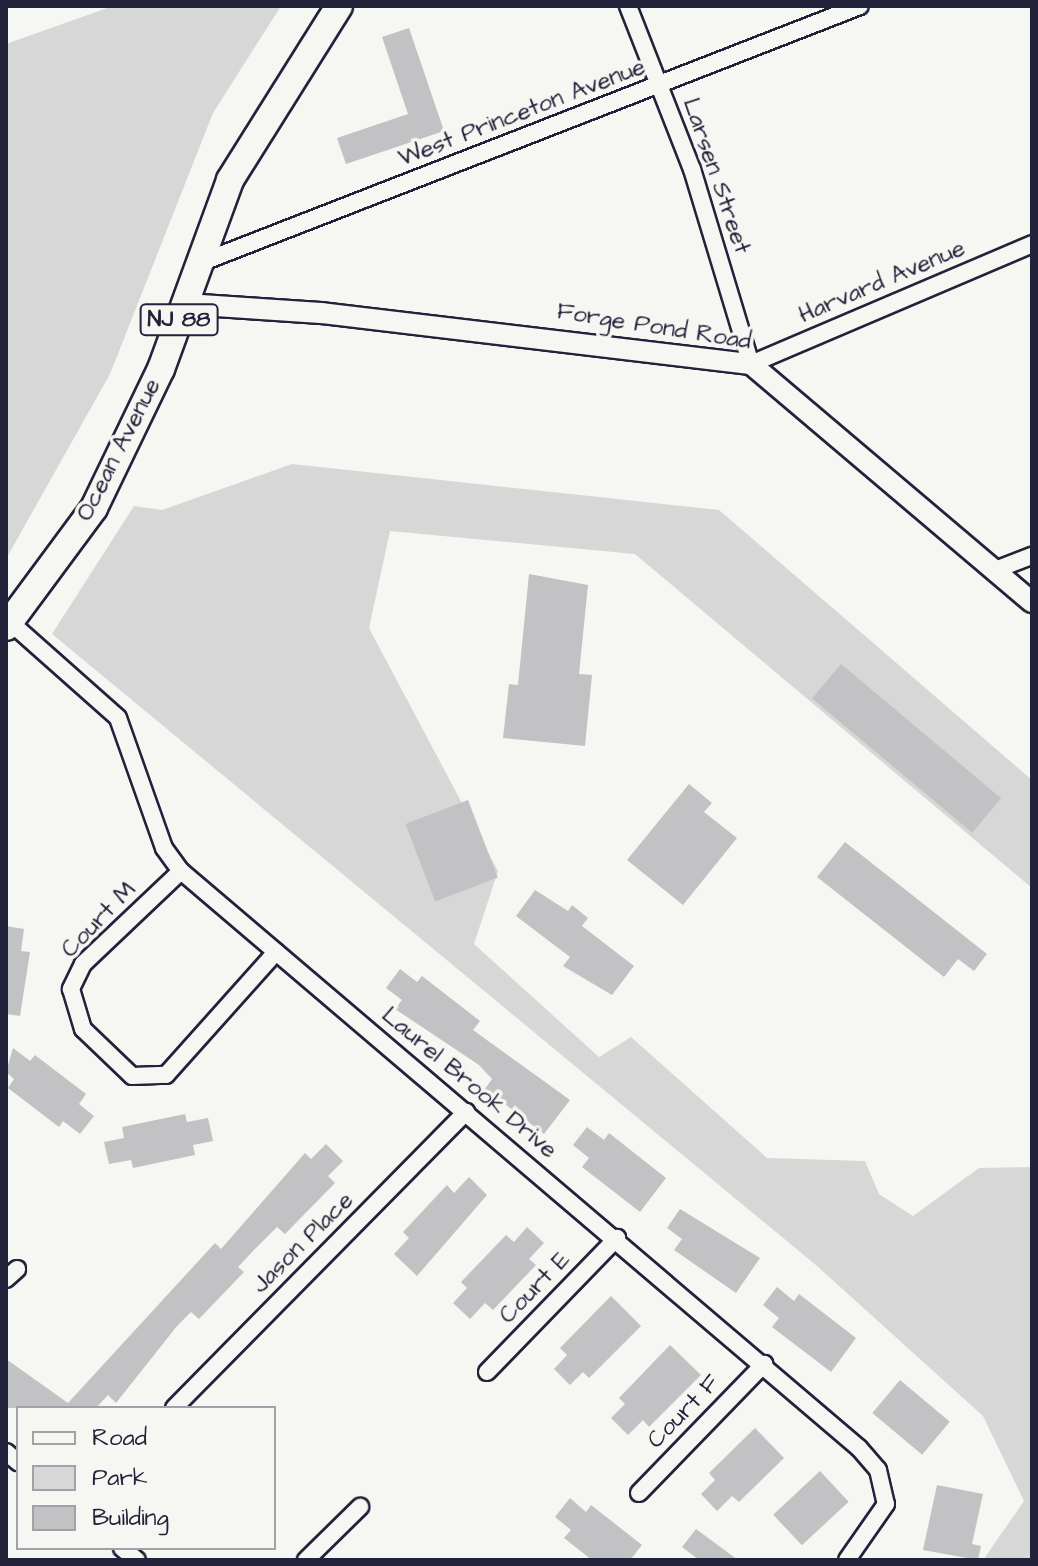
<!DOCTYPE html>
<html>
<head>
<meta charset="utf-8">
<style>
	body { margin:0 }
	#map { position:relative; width:1038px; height:1566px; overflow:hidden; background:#f6f6f2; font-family:"Architects Daughter",sans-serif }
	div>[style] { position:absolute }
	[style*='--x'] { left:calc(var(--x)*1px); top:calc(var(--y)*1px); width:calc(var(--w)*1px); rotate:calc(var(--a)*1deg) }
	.green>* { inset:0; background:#d7d7d7 }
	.building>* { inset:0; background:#c2c2c4; transform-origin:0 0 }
	.roads { filter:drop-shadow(2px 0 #22223b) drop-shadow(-2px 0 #22223b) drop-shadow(0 2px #22223b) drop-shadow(0 -2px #22223b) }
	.minor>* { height:16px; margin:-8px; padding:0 8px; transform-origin:8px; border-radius:8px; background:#f6f6f2 }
	.tertiary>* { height:20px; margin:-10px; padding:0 10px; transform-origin:10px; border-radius:10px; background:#f6f6f2 }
	.primary>* { height:26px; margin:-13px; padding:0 13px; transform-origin:13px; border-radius:13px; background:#f6f6f2 }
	span { translate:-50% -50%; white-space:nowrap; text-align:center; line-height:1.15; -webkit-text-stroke:7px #f6f6f2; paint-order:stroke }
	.shield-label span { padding:2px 6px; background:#f6f6f2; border:2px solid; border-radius:6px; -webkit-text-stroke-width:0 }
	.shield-label { font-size:22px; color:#22223b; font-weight:700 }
	.street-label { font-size:24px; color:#22223b }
	.frame { position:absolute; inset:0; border:8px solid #22223b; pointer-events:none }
	.legend { position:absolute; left:16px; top:1406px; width:260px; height:144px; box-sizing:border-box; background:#f6f6f2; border:2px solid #a1a1a9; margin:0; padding:10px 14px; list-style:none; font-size:24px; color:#22223b }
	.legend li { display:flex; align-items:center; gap:16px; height:40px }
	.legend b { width:40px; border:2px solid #a1a1a9 }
</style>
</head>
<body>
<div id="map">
	<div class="green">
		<i style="clip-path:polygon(113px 6px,281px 6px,213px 113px,110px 374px,6px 559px,6px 44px)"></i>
		<i style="clip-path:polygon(292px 464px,719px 510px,1032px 780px,1032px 888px,635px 554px,390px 531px,369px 628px,498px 871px,474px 944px,599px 1057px,631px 1037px,767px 1158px,865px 1161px,879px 1194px,913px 1216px,979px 1168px,1032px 1167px,1032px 1560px,983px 1560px,1024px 1501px,983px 1416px,817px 1266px,52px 634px,134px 506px,162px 510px)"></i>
	</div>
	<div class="building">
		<i style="clip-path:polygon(409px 28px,444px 131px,346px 164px,337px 138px,408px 114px,382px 37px)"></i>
		<i style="clip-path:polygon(529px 574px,588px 585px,579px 674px,592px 675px,585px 746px,503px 738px,509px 684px,518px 685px)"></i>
		<i style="left:841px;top:664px;width:209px;height:45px;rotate:40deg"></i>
		<i style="clip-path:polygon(689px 784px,712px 803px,704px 812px,737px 838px,683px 905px,627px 860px)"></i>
		<i style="left:468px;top:800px;width:83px;height:67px;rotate:69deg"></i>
		<i style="clip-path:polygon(845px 842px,987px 954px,974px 971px,958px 959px,944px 977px,817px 877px)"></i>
		<i style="clip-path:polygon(535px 890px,568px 911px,572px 905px,588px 918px,582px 926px,634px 966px,612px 995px,563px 966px,570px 957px,516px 916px)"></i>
		<i style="clip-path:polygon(6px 926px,24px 929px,21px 951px,30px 952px,20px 1016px,6px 1014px)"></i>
		<i style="clip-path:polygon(400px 969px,417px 982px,422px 976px,480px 1021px,473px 1030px,570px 1100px,544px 1134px,485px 1089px,492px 1079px,479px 1065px,395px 1009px,402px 1000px,386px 988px)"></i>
		<i style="clip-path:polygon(13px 1048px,30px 1061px,35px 1055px,86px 1094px,79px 1104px,94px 1116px,80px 1134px,63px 1121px,59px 1127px,8px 1088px,14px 1079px,6px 1072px)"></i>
		<i style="clip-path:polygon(185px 1114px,187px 1122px,208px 1118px,213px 1141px,193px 1145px,195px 1155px,133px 1168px,131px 1160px,109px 1164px,104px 1142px,124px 1138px,122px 1127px)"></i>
		<i style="clip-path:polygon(587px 1127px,604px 1140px,609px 1133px,666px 1178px,640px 1212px,582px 1167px,589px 1158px,573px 1145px)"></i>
		<i style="clip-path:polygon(326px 1144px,343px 1161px,328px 1176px,335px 1183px,285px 1234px,277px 1227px,252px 1252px,238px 1267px,244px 1272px,199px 1319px,191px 1312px,177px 1326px,116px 1403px,108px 1395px,96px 1408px,6px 1408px,6px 1359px,68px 1403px,215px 1243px,221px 1249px,305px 1153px,311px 1159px)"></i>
		<i style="clip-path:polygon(469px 1177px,487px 1195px,417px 1276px,394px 1254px,409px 1238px,403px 1232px,447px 1185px,454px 1193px)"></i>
		<i style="clip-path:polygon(680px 1209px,760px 1258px,736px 1293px,674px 1250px,682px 1239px,667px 1228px)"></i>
		<i style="clip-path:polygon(527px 1227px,544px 1243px,529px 1259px,536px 1265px,493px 1310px,485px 1303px,470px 1319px,453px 1303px,467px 1288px,461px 1282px,506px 1235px,514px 1242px)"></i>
		<i style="clip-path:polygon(777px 1287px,794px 1301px,799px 1294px,856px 1338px,831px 1372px,772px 1327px,779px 1318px,763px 1305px)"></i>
		<i style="clip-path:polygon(611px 1296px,641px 1326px,589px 1378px,583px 1372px,570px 1385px,554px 1369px,567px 1355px,560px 1348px)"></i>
		<i style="clip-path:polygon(670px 1345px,701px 1375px,649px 1427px,643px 1420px,628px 1435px,611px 1418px,625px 1404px,619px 1398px)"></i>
		<i style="left:900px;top:1380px;width:65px;height:43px;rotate:40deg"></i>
		<i style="clip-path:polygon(755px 1428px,784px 1458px,739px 1502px,732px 1496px,717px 1511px,701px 1494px,715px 1480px,709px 1473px)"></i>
		<i style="left:820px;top:1471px;width:42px;height:64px;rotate:47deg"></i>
		<i style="clip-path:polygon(937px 1485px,983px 1494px,972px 1544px,981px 1546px,978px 1560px,923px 1550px)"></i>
		<i style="clip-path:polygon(570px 1498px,586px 1512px,591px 1505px,642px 1545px,630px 1560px,592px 1560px,564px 1538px,571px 1530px,555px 1517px)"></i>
		<i style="clip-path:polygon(696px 1529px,738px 1560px,699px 1560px,682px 1547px)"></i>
	</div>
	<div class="roads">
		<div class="minor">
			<i style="--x:628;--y:6;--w:175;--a:68.6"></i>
			<i style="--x:692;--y:169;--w:204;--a:73.2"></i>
			<i style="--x:751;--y:364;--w:306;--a:-23.1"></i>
			<i style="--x:200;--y:263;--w:708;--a:-21.28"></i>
			<i style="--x:995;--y:570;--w:40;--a:-21"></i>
			<i style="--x:10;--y:622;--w:144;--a:41.6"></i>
			<i style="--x:118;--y:718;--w:138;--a:70.5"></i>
			<i style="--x:164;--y:848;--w:29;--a:54"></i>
			<i style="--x:181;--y:871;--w:890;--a:40.4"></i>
			<i style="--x:859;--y:1448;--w:29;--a:49"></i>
			<i style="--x:878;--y:1470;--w:35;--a:77"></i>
			<i style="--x:886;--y:1504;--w:68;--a:124.9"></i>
			<i style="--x:181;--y:871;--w:135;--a:136.5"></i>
			<i style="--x:83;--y:964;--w:28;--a:116"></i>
			<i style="--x:71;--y:989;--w:42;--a:73.3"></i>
			<i style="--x:83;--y:1029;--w:68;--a:43.8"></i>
			<i style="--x:132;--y:1076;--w:34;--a:-2"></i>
			<i style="--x:166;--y:1075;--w:165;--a:-48.2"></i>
			<i style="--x:6;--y:1279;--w:15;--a:-42"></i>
			<i style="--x:487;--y:1372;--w:187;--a:-45.9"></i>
			<i style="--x:174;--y:1408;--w:416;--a:-45.4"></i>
			<i style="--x:6;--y:1452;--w:16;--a:40"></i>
			<i style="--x:639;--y:1493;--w:180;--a:-45.9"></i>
			<i style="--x:122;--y:1548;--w:19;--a:39"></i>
			<i style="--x:306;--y:1560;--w:76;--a:-44.5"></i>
		</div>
		<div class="tertiary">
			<i style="--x:185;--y:304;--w:137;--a:3.8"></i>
			<i style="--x:322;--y:313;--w:432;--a:6.8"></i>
			<i style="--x:751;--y:364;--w:368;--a:40.3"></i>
		</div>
		<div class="primary">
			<i style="--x:6;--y:627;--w:148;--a:-53.5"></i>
			<i style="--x:94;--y:508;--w:154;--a:-64.3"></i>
			<i style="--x:161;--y:369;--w:201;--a:-69.9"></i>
			<i style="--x:230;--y:180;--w:205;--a:-57.9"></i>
		</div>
	</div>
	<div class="shield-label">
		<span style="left:179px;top:320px">NJ 88</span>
	</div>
	<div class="street-label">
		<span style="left:522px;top:113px;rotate:-21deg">West Princeton Avenue</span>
		<span style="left:716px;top:176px;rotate:71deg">Larsen Street</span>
		<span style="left:882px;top:282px;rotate:-23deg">Harvard Avenue</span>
		<span style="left:654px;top:327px;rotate:9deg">Forge Pond Road</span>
		<span style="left:119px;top:450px;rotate:-63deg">Ocean Avenue</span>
		<span style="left:99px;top:920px;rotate:-46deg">Court M</span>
		<span style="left:469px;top:1083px;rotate:40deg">Laurel Brook Drive</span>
		<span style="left:303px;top:1243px;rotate:-45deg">Jason Place</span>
		<span style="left:535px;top:1288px;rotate:-46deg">Court E</span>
		<span style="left:684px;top:1412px;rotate:-46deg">Court F</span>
	</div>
	<div class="frame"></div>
	<ul class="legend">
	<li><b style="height:10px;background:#f6f6f2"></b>Road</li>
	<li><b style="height:22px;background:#d7d7d7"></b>Park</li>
	<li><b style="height:22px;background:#c2c2c4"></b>Building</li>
	</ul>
</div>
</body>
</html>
